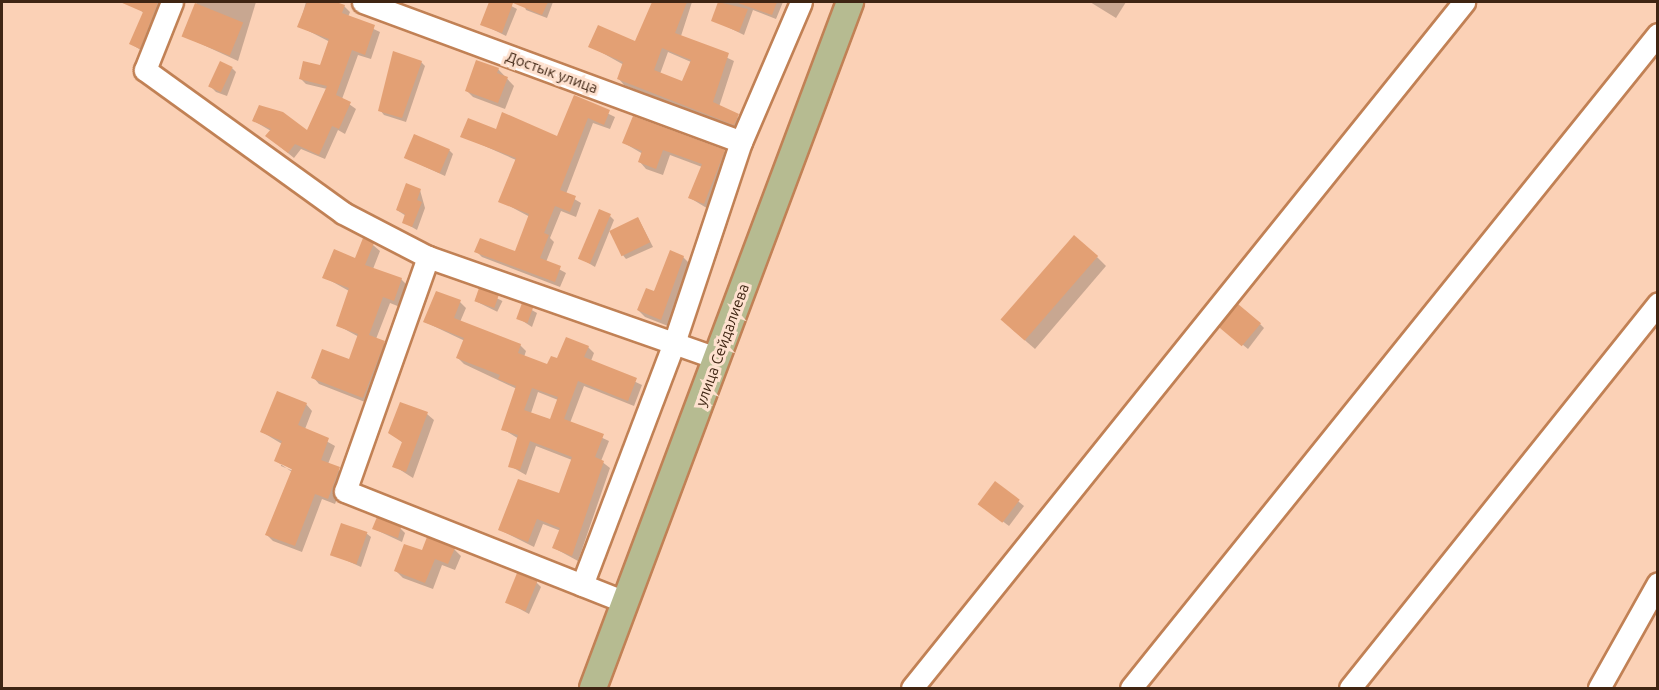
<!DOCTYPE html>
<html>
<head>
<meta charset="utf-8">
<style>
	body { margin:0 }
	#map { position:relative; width:1659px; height:690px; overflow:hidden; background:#fbd1b6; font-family:Ubuntu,sans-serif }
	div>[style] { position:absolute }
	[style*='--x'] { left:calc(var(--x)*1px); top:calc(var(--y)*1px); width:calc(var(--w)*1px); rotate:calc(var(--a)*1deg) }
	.shadow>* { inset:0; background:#0003; transform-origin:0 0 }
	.building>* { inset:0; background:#e3a074; transform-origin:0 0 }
	.roads { filter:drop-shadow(2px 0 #c18155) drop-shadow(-2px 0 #c18155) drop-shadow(0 2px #c18155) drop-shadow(0 -2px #c18155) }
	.minor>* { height:21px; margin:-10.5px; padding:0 10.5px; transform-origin:10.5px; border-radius:10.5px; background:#fff }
	.major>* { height:26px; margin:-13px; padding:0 13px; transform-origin:13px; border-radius:13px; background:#b6bb91 }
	span { translate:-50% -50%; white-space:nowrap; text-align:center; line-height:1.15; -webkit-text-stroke:6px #fee1cf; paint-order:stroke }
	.street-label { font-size:15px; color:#3f2513 }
	.frame { position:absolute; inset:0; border:3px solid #3f2513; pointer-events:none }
</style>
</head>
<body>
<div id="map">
	<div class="shadow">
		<i style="clip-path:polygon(142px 2px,161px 2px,144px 52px,131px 44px,144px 14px,140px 9px)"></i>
		<i style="clip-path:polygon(197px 2px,256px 2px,238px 61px,184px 36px)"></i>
		<i style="clip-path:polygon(306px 2px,332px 2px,344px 6px,350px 12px,348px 17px,380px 32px,371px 59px,358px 55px,342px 99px,356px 109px,345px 134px,338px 130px,325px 159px,301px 149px,294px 158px,267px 136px,271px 131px,254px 121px,308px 133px,327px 89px,306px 84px,300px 78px,321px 67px,330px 42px,299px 26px)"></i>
		<i style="clip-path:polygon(490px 2px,504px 2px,517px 9px,506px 36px,482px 24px)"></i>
		<i style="clip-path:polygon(523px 2px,553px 2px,547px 18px,526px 10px)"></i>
		<i style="clip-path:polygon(evenodd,653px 2px,692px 2px,681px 36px,734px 61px,719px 107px,744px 121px,740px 130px,624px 85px,619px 79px,624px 65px,590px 46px,636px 43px,653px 2px,668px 52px,691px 62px,683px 82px,660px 74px,668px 52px)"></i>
		<i style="clip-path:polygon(720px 2px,783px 2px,776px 19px,753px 10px,744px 35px,713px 20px)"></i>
		<i style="clip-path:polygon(1090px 2px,1126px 2px,1116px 18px)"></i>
		<i style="clip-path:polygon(421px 62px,425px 66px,406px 122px,384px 115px,380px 110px)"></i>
		<i style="clip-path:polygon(477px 62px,498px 69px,514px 86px,505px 109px,473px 97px,466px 90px)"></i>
		<i style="clip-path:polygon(232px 68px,236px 72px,227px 96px,216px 92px,211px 87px)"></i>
		<i style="clip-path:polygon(574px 97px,615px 117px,610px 129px,593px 123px,566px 194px,581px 203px,576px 217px,561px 211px,550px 238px,554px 242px,546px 262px,566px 273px,560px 287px,482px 257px,476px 251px,516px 253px,530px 217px,500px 201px,516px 160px,462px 136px,496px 131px,558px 138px)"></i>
		<i style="clip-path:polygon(624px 143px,724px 151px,731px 157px,710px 210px,690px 198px,702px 167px,670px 155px,663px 175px,646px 169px,640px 162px,643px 154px)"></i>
		<i style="clip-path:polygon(449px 150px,453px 154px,445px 176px,406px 158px)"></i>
		<i style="clip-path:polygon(420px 190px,425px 208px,417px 230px,403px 222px,406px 216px,397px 210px)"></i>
		<i style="clip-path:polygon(610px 216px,614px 220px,595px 267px,580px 258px)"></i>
		<i style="clip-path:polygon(638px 218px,653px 247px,626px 259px,622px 254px)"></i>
		<i style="clip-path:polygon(373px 245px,380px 251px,373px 269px,401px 279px,408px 286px,400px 307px,390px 303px,376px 339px,391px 349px,370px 404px,319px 384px,313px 377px,350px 361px,359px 337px,337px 325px,349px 291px,324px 277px,356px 260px)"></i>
		<i style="clip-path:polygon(683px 257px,690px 264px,668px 326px,645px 317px,638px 310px)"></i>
		<i style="clip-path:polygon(1097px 257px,1106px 266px,1035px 349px,1012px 329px)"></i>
		<i style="left:480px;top:290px;width:25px;height:12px;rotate:26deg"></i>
		<i style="clip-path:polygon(evenodd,460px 302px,466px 308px,460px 322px,520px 345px,526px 351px,524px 357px,548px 366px,588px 347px,594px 353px,591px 361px,642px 385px,634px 406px,584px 386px,570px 423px,609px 441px,601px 461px,610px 468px,578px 561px,554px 548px,561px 531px,543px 524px,534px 547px,500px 530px,560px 495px,572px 460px,536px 446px,526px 475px,510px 466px,519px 439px,503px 429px,517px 389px,464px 364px,458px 358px,465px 341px,425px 322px,460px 302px,538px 392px,558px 400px,551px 420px,531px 413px,538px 392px)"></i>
		<i style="clip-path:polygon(523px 305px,537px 313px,532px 327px,518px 318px)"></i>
		<i style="clip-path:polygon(1260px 324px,1264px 328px,1248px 349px,1226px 331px)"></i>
		<i style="clip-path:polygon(evenodd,306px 404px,312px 411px,305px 429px,335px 446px,328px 464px,346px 475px,335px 504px,322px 499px,302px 552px,273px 541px,267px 535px,292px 472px,276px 461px,282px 444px,262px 432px,306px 404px,281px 463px,298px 473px,281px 466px,281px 463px)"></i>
		<i style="clip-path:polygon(427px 414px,434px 420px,413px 478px,394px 466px,403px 443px,390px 432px)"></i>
		<i style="clip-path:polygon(996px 483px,1024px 506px,1009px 526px,985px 508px)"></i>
		<i style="clip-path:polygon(400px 528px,405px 533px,402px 542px,374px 529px)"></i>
		<i style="clip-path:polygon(366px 533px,371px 537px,361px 567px,332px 554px)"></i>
		<i style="clip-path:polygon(454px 549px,461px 556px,455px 570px,442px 565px,433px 589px,403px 578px,396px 571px,423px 552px)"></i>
		<i style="clip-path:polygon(536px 582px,541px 587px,529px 614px,507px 602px)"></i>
	</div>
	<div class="building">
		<i style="clip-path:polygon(120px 2px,158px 2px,140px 49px,129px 44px,143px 12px)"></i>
		<i style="clip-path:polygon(307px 2px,336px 2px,345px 5px,342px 13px,375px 25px,365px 55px,352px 50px,336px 95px,351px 102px,339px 129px,332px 126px,319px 155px,295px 144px,288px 153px,265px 136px,271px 129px,252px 121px,259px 105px,283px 112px,307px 130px,327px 86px,299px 79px,303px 61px,320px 65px,329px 39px,297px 27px)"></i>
		<i style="clip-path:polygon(489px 2px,548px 2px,542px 15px,513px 3px,502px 33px,480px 25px)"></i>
		<i style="clip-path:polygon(evenodd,652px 2px,687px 2px,675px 33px,729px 53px,713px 102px,739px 114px,734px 125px,617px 79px,623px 62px,588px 47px,598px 25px,635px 41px,652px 2px,662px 48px,691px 60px,682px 81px,654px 70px,662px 48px)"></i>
		<i style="clip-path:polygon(718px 2px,748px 9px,739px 32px,711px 21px)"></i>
		<i style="left:195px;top:3px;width:52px;height:36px;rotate:22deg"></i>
		<i style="clip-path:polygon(738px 3px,738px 2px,777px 2px,772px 15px)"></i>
		<i style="clip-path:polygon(393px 51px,422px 61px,402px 118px,378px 111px)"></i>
		<i style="clip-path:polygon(476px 60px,499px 68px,497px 73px,508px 77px,498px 103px,465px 91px)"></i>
		<i style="left:220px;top:61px;width:14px;height:28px;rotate:25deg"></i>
		<i style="clip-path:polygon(574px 95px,610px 110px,604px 125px,588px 118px,560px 190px,576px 196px,570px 212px,555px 206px,544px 233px,549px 235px,540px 258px,561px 266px,555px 282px,474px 252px,480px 238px,515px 251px,529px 214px,498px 202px,516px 158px,460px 137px,468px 118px,496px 129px,502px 112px,557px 136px)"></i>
		<i style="clip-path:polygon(633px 116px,725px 150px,704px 204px,688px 198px,702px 164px,663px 150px,656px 169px,638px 162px,642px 151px,622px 143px)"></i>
		<i style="left:414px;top:134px;width:39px;height:26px;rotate:23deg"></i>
		<i style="clip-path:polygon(406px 183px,421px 189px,417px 200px,422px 202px,412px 227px,402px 223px,405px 214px,396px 210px)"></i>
		<i style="left:599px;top:209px;width:13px;height:54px;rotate:23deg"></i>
		<i style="left:638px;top:217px;width:28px;height:32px;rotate:64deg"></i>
		<i style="left:1074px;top:235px;width:32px;height:112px;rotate:41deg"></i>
		<i style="clip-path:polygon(363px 238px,374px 243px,365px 265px,402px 278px,394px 301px,383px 297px,369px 335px,385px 341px,363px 398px,311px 378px,322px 349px,349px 359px,358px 334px,336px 326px,349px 288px,322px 278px,334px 249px,355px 258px)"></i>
		<i style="clip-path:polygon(670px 250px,684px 256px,661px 320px,637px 310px,646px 288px,654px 291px)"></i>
		<i style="left:479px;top:288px;width:21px;height:14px;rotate:19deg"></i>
		<i style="clip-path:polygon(evenodd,436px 291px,461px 300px,454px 318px,521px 344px,518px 353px,547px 364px,551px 356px,557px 358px,566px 337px,589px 346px,584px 357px,637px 378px,628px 401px,578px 381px,564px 419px,604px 434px,595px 457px,604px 461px,572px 556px,552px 548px,560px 528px,537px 519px,528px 542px,498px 530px,518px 479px,559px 493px,572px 457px,530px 441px,520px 470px,508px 467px,518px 435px,501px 430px,516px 386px,498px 379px,500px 375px,456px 358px,464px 338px,423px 322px,436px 291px,532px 388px,558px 397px,550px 419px,524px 410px,532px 388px)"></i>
		<i style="left:522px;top:303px;width:12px;height:17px;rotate:20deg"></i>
		<i style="left:1238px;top:304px;width:30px;height:30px;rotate:40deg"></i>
		<i style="clip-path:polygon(277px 391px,307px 403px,298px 425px,329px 438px,321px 460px,340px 467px,328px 499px,315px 494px,295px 546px,265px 535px,292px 469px,274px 461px,282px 441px,260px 432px)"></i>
		<i style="clip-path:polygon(400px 402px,428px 412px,406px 472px,392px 467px,402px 442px,388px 433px)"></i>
		<i style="left:995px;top:481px;width:31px;height:29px;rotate:37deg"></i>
		<i style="clip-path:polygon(377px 517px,401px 527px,398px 538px,372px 529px)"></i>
		<i style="left:341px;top:523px;width:28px;height:34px;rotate:19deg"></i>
		<i style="clip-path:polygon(427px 537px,455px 548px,448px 564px,435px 559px,425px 583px,394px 571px,404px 544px,422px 550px)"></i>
		<i style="left:517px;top:573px;width:22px;height:32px;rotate:22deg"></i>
	</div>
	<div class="roads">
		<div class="minor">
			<i style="--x:172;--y:2;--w:73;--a:111.7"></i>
			<i style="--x:145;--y:70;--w:244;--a:35.8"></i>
			<i style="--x:343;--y:213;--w:96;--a:27.4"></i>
			<i style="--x:428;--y:257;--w:306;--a:19.3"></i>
			<i style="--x:363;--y:2;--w:403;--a:20.3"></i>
			<i style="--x:428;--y:257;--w:248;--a:109.5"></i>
			<i style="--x:345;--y:491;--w:301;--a:21.6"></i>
			<i style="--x:582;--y:585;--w:259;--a:-69.2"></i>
			<i style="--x:674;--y:343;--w:212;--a:-71.6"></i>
			<i style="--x:741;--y:142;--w:152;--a:-66.8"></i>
			<i style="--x:912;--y:688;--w:881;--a:-51.18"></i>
			<i style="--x:1131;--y:688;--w:840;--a:-51.14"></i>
			<i style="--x:1350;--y:688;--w:493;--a:-51.3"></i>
			<i style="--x:1599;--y:688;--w:120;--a:-60.7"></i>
		</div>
		<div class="major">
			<i style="--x:593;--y:688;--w:733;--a:-69.46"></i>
		</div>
	</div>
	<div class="street-label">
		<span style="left:552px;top:72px;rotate:20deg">Достык улица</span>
		<span style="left:722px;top:345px;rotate:-70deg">улица Сейдалиева</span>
	</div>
	<div class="frame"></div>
</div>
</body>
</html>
